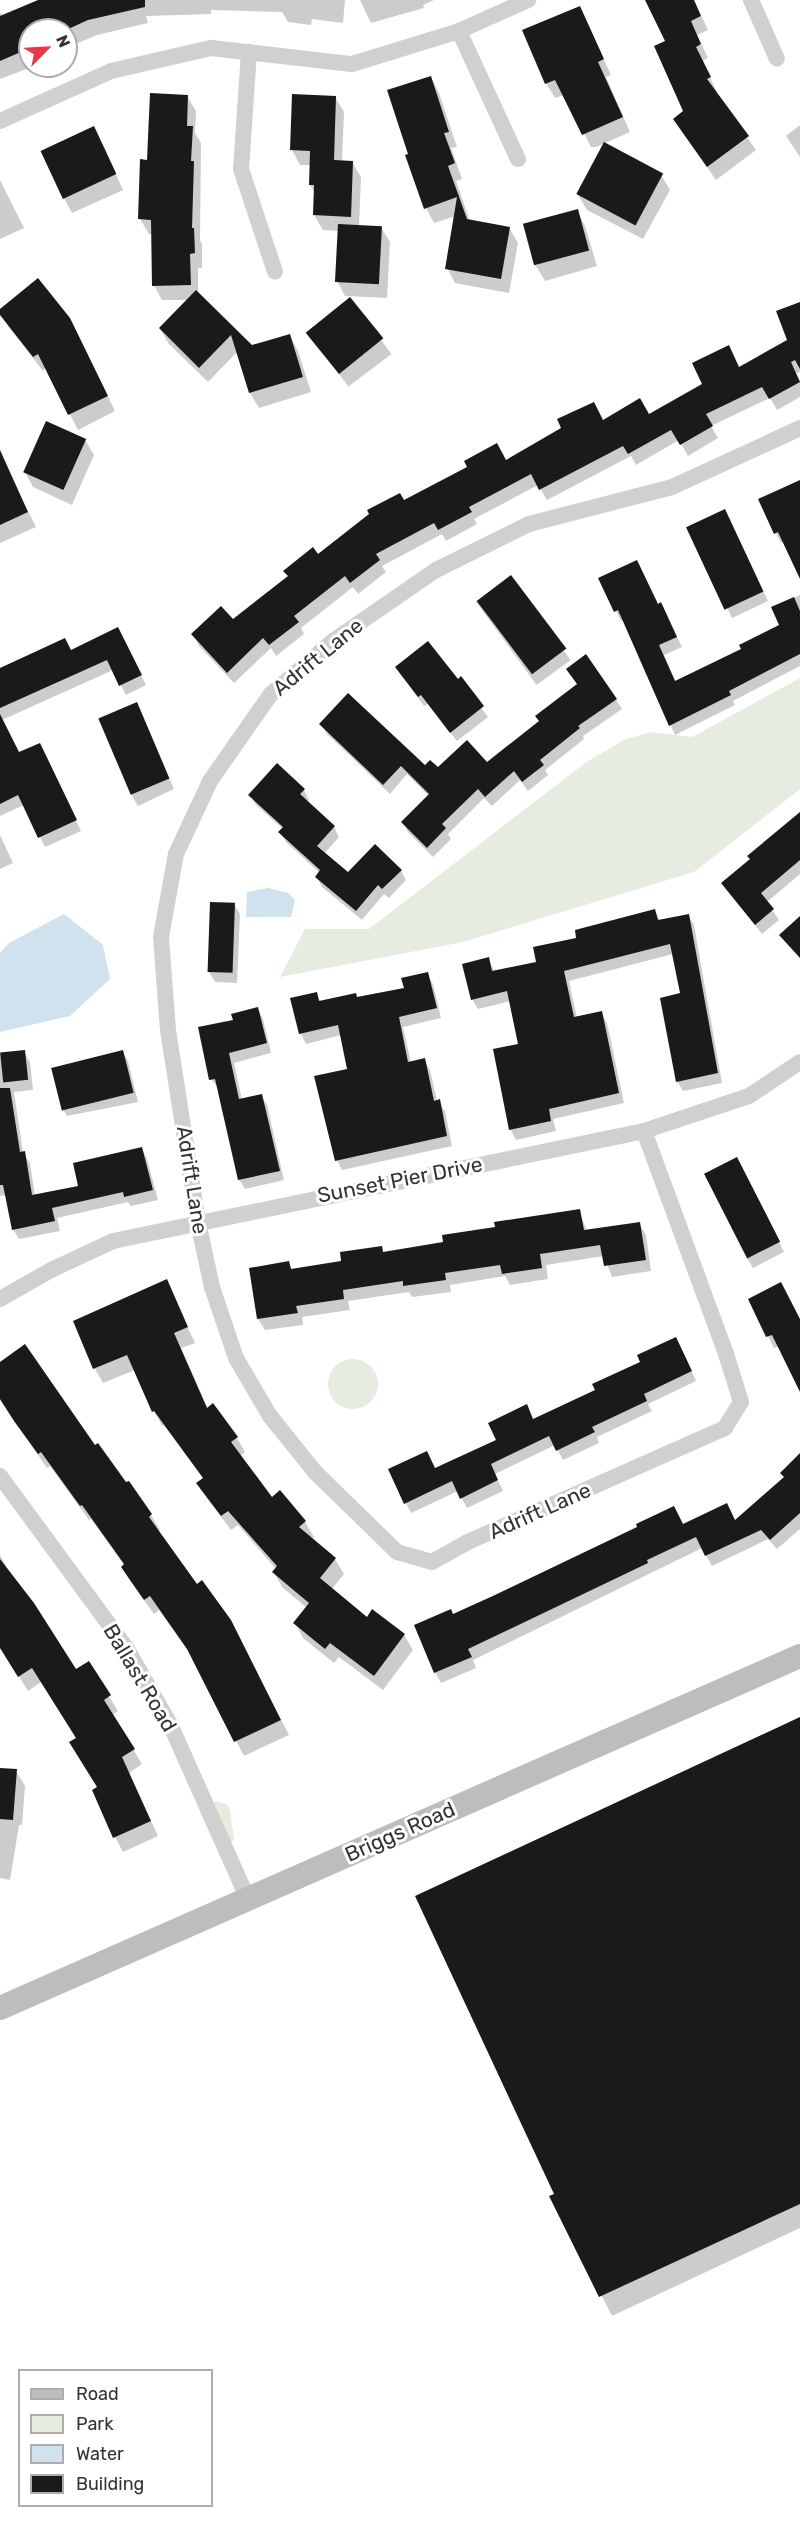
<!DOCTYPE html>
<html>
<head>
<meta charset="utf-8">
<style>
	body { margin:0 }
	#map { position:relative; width:800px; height:2525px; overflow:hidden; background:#fff; font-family:Rubik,sans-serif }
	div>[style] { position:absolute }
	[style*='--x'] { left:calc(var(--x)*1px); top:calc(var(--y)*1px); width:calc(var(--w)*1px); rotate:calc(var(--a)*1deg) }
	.green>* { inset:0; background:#e6ecdf }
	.round { border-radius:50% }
	.water>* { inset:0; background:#cfe2ee }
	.shadow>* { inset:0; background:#0003; transform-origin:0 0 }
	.building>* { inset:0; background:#1a1a1a; transform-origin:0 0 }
	.minor>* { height:16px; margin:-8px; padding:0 8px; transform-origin:8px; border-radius:8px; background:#d0d0d0 }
	.secondary>* { height:24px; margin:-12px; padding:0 12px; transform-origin:12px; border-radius:12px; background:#bdbdbd }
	span { translate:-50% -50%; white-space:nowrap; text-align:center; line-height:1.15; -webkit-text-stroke:6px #fff; paint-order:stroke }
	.street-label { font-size:21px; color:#333 }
	.legend { position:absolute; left:18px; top:2369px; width:195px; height:138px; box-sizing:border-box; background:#fff; border:2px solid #adadad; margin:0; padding:8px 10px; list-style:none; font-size:18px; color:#333 }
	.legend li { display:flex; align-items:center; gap:12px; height:30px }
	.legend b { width:30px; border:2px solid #adadad }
	.north { position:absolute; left:18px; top:18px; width:60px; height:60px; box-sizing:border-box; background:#fff; border:2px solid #adadad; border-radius:50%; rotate:66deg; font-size:16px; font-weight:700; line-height:24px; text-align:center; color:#333 }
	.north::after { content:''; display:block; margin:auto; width:21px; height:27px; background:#e63946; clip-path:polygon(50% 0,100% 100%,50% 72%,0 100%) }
</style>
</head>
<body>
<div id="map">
	<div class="green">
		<i style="clip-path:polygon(800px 678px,800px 789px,694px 872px,463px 942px,280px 977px,305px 929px,369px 929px,585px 763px,624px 740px,650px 732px,692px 737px)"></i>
		<i class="round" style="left:328px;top:1359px;width:50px;height:50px"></i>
		<i style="clip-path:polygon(216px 1801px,228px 1805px,230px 1810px,234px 1840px,219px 1849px,200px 1813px)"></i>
	</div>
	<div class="water">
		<i style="clip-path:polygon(268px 888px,288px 893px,295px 900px,291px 917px,246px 917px,247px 892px)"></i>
		<i style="clip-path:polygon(64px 914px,103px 945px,110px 979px,70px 1016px,0 1032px,0 953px,9px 943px)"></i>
	</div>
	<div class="shadow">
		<i style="clip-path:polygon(42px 0,345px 0,343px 23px,312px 19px,311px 25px,288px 22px,282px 12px,211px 10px,211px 14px,146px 16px,148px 23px,97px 35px,66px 48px,66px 30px,30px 30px,30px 66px,35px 66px,0 79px,0 13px,4px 16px)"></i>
		<i style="clip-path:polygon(360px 0,434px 0,423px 5px,424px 8px,371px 23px)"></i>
		<i style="clip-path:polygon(647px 0,694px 0,708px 30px,697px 35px,708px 58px,702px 61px,717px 92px,715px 92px,756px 150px,716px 180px,683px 133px,685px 112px,667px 42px)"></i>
		<i style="clip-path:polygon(580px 8px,611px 75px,606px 77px,630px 132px,596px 147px,591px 147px,564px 95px,555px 98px,546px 83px)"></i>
		<i style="clip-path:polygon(431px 78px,439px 93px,457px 147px,451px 148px,462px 179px,456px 181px,470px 221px,509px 228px,518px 243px,509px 293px,455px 283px,447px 268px,456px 216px,434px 223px,426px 208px,409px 155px)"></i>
		<i style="clip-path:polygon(187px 96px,196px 111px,195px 133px,201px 143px,200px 240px,202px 245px,202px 268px,198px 268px,198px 295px,252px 347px,290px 336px,298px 351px,311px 392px,259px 408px,250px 393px,238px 351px,208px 382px,169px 344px,160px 329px,188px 300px,162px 300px,154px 285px,153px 234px,149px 234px,140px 219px,148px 161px)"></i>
		<i style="clip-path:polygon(335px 97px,344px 112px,342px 162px,352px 162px,361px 177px,359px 226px,381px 227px,390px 242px,387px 298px,345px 296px,337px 281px,339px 231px,323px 230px,314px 215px,315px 193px,310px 185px,311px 165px,300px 165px,292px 150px)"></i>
		<i style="clip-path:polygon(800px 125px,800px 157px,786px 136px)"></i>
		<i style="clip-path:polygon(102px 143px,123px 190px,72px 213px,64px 198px)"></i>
		<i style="clip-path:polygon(661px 175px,670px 190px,643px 239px,587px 210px,578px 195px)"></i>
		<i style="clip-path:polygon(0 180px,24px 228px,0 239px)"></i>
		<i style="clip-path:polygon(577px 211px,585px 226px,597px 266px,545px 281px,536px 266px)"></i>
		<i style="left:350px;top:299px;width:69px;height:54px;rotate:53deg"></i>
		<i style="clip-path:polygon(800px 304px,800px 372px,796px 373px,800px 381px,800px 397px,777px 410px,770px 398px,711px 426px,718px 438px,688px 456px,679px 440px,636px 465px,631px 456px,547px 500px,538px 485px,474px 519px,477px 524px,446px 541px,442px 534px,382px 566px,386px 572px,358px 594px,353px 587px,301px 628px,304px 634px,276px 656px,271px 648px,234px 683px,199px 646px,193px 634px,233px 621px,318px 556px,404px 501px,603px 421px,648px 416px,740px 368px,789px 340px)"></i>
		<i style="clip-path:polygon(0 311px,78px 335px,115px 411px,78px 430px,46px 368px,43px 371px,8px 326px)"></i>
		<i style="clip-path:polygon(85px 440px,94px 455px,72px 505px,33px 487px,25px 472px)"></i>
		<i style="clip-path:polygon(5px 465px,36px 527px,0 543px,0 467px)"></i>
		<i style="clip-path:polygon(800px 490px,800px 575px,784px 541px,781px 543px,776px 533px)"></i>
		<i style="clip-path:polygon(730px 521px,768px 601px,732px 618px,688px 528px)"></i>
		<i style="left:510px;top:577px;width:103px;height:42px;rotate:54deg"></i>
		<i style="clip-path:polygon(600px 579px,658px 606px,666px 614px,682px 647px,664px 655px,676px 682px,743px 650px,781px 626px,773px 608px,800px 595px,800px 666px,733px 701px,735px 705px,675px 735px,624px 620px,621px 621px)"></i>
		<i style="clip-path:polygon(123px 638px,146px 685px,126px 695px,113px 670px,2px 720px,19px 754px,45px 754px,81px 831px,45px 847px,24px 805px,0 816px,0 674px,71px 651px)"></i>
		<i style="clip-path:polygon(396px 667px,457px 681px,460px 679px,488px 717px,457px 741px,428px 704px,424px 706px)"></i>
		<i style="clip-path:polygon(616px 700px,622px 709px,583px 736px,584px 739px,545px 770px,548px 775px,528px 791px,520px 780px,492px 806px,484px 798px,448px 834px,451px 839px,433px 857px,408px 832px,403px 822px,429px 796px,407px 774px,390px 794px,327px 734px,321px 724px,425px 767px,438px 769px,487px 764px)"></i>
		<i style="clip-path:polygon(137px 704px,174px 789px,138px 806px,132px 796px)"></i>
		<i style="clip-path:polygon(304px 790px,309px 800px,307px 802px,334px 827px,339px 837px,324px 854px,348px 874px,401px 871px,406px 880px,389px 898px,384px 894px,362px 920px,322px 887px,317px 877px,320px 873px,286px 842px,280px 832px,283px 829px,256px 805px,250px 795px)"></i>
		<i style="clip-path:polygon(800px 812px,800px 874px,767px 902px,779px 920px,762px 934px,723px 884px,752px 860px)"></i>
		<i style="clip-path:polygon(0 835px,13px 863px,0 869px)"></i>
		<i style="clip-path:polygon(234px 904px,240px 914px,237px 983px,215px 982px,209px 972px)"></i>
		<i style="clip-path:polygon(655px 911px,660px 921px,688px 915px,694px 925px,722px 1083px,683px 1091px,677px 1081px,682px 994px,673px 954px,569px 981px,577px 1018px,601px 1013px,607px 1023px,624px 1103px,553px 1119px,556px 1131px,516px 1140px,511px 1130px,495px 1050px,520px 1045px,511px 1001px,478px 1009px,472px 999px,488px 959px,495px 972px,538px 963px,578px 939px)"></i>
		<i style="clip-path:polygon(427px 974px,433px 984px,441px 1018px,403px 1027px,411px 1063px,424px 1060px,430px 1070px,437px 1101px,445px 1111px,452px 1146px,342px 1170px,337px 1160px,349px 1070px,341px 1035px,306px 1044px,301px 1034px,292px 1000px,316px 994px,321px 1002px,358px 999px,405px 989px)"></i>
		<i style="clip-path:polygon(258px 1009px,263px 1019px,271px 1053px,234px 1063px,242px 1100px,261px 1096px,267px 1105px,284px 1180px,245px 1189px,239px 1179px,219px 1089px,211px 1079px,235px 1021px)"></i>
		<i style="clip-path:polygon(122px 1051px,128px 1061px,138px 1102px,67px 1116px,61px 1106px)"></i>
		<i style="clip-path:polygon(24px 1052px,30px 1062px,33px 1090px,14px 1092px,23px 1153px,30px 1163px,35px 1196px,80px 1187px,142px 1149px,147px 1159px,158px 1200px,131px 1206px,128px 1202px,57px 1218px,60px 1231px,19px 1239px,13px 1229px,7px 1195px,0 1196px,0 1055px)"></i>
		<i style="clip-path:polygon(742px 1169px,784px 1252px,753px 1268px,747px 1258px)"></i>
		<i style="clip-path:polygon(579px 1211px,587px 1231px,639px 1224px,646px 1235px,651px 1271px,612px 1277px,604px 1256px,546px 1265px,548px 1279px,510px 1285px,505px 1276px,450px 1285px,451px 1292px,412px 1297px,409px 1292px,348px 1301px,350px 1310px,302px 1317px,303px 1325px,265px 1330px,258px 1319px,251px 1269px,289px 1263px,292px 1270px,343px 1262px,381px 1247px,384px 1253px,444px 1243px,496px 1229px)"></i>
		<i style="clip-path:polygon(166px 1281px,195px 1343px,181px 1348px,208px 1409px,237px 1438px,245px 1452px,240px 1456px,271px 1499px,279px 1492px,305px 1522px,314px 1537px,311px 1539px,335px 1559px,344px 1574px,332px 1589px,367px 1619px,404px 1635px,413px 1650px,383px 1690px,339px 1657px,334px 1663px,303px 1638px,295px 1623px,307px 1608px,282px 1587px,274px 1572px,276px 1569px,238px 1525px,231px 1530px,207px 1498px,198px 1483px,204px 1479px,164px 1425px,162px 1426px,135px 1370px,103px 1383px,95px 1369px,75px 1322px)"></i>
		<i style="clip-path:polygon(750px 1299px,800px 1321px,800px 1388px,779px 1346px,774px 1348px,768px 1336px)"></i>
		<i style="clip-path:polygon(681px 1348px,696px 1381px,648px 1404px,652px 1411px,597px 1437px,599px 1443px,563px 1460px,555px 1445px,495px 1474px,503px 1491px,467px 1508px,458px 1491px,411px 1513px,406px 1503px,435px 1470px,597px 1391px,642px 1363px)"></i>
		<i style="clip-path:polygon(0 1364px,95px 1447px,126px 1484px,128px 1483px,151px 1515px,160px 1530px,158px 1531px,197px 1586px,238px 1636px,289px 1735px,244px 1756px,194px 1659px,159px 1610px,154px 1614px,131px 1582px,123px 1567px,125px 1566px,91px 1519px,89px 1520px,50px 1466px,47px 1468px,0 1400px)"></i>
		<i style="clip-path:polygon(800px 1455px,800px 1529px,777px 1549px,768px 1539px,712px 1566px,702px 1548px,473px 1660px,476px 1668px,441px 1683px,435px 1672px,453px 1615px,683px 1526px,736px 1522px,785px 1478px)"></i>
		<i style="clip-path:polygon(0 1555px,6px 1566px,5px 1568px,76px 1671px,88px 1663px,118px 1711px,112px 1715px,142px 1764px,129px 1773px,158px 1836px,123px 1852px,115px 1837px,99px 1788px,77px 1739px,41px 1682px,28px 1691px,0 1646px)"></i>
		<i style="clip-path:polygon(800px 1719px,800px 2228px,612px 2316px,551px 2196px,556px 2194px)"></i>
		<i style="clip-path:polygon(0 1769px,16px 1771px,25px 1786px,22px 1825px,19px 1825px,10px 1880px,0 1878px)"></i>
	</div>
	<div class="building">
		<i style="clip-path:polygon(38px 0,145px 0,145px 7px,88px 20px,66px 30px,30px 30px,30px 48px,0 61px,0 16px)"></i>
		<i style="clip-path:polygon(645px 0,694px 0,701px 16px,691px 21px,701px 44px,696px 47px,711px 77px,707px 79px,749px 136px,707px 167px,673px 119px,683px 111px,654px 46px,665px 41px)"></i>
		<i style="clip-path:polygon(580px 6px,604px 59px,598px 62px,623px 117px,582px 135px,555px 80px,545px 84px,522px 30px)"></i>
		<i style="clip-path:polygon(431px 76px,449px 132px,444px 133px,455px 163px,448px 166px,467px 219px,510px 227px,501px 279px,445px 269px,457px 197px,424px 209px,405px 155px,408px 154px,387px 90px)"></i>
		<i style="clip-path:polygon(150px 93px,188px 95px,187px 126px,193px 126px,191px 161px,194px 161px,192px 228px,194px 228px,195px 253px,190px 254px,191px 285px,152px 286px,151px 220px,138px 219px,140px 159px,147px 160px)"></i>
		<i style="clip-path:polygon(292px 94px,336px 96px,334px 160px,353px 161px,351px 217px,313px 215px,314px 185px,309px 185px,310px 151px,290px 150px)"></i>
		<i style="left:94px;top:126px;width:53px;height:59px;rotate:65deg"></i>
		<i style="left:604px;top:142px;width:67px;height:59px;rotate:28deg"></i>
		<i style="left:578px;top:209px;width:43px;height:57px;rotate:75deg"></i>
		<i style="left:338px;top:224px;width:44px;height:58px;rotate:3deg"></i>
		<i style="clip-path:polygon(38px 278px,70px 318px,108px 396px,68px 415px,38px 354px,33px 357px,0 315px,0 309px)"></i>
		<i style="clip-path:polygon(196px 290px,252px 345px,290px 334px,303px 377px,249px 393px,231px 335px,199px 368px,159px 328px)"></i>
		<i style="left:350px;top:297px;width:53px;height:57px;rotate:51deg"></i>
		<i style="clip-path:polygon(800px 302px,800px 369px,795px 360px,791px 362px,800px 382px,769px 399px,762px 387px,706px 414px,713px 426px,680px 445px,671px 430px,628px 454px,623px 446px,539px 490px,531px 474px,469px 507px,472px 512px,438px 530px,434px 523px,376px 554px,380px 560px,350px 583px,345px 576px,294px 616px,299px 622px,269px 645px,263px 638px,227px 673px,191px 634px,221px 606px,233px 619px,288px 576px,283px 571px,313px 547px,318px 554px,369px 514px,367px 510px,400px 493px,404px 500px,467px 467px,464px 461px,497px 443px,506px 460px,561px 428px,557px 419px,594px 402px,603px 420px,640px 398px,649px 414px,702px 384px,692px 363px,729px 345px,739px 367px,787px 340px,776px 311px)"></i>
		<i style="left:46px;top:421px;width:44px;height:56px;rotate:24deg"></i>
		<i style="clip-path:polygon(0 450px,28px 512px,0 525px)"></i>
		<i style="clip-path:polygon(800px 480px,800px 579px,778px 532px,774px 534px,758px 499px)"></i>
		<i style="left:725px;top:509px;width:91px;height:43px;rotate:65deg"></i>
		<i style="clip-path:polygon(637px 560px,658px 604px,661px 602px,677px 637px,659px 645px,675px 681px,741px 649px,739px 645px,779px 625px,771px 607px,794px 597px,800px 611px,800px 654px,729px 691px,731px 695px,669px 726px,618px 610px,614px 612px,598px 578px)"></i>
		<i style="left:511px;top:575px;width:92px;height:43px;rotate:53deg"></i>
		<i style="clip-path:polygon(118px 627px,142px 675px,119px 686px,107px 660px,0 708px,0 668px,65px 638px,71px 650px)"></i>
		<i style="clip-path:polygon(428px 641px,458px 679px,461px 676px,484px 706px,450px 733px,421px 695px,418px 697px,395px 667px)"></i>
		<i style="clip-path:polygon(586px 654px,617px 699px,578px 726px,580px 728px,540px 760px,544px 765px,522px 782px,514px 771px,485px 797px,478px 789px,442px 824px,446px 828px,427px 848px,401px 822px,429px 794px,401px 766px,383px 785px,319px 724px,348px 693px,425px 765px,430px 760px,438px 767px,467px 740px,487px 762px,539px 721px,535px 716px,577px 684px,566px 669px)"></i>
		<i style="left:137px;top:702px;width:83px;height:42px;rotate:67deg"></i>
		<i style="clip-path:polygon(0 714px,19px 752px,40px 743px,77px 820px,38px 838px,18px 795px,0 804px)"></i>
		<i style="clip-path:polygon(277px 763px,305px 789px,300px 794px,335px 826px,317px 846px,348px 872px,375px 844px,402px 870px,382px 889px,378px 885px,356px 911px,315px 877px,320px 870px,278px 832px,283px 827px,248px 795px)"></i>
		<i style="clip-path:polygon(800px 812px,800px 860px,761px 893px,774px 909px,755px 925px,721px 883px,750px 859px,747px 856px)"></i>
		<i style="left:210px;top:902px;width:25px;height:70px;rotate:2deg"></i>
		<i style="clip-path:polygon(655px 909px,658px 920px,689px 914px,718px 1073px,676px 1082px,660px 998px,680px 993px,670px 944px,564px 971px,574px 1017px,602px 1011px,619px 1093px,549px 1109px,551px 1121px,509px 1130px,493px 1049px,518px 1044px,507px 991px,471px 1000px,462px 964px,489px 957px,492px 971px,536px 962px,533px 947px,576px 938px,575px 930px)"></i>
		<i style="clip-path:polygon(800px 916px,800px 958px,779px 935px)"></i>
		<i style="clip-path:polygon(428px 972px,437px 1008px,399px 1017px,408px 1062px,425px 1058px,434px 1101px,440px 1099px,447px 1136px,335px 1161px,314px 1076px,347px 1069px,338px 1025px,299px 1034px,290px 998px,317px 992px,319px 1001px,356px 993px,357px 997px,404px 988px,401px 978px)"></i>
		<i style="clip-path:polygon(258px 1007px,267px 1043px,229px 1053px,239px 1099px,262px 1094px,280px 1171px,238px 1180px,215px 1079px,209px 1080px,198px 1027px,233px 1020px,231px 1014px)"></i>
		<i style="left:25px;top:1050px;width:30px;height:25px;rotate:84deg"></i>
		<i style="left:123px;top:1050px;width:44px;height:74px;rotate:76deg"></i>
		<i style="clip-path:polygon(0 1088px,10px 1088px,20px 1152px,25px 1151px,32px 1195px,78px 1186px,73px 1163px,142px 1147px,153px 1190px,124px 1197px,123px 1192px,52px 1208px,55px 1221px,12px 1230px,3px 1185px,0 1185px)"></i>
		<i style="left:737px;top:1157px;width:95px;height:37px;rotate:63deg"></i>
		<i style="clip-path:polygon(580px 1209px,584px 1230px,640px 1222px,646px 1260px,604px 1266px,600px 1245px,540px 1254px,542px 1268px,502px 1274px,500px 1265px,445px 1273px,446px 1280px,403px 1286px,403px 1281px,343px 1290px,344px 1299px,296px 1306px,298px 1313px,257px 1319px,249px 1268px,289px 1261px,291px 1269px,341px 1261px,340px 1252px,382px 1246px,383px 1252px,443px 1242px,442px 1235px,495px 1227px,494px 1222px)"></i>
		<i style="clip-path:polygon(167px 1279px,188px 1327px,174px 1333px,207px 1408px,213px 1403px,238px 1437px,231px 1442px,272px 1497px,280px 1490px,306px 1521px,299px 1527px,336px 1558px,320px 1578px,367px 1617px,372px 1609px,405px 1634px,374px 1676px,330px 1643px,325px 1649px,293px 1623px,309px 1603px,272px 1572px,277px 1566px,228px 1511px,221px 1516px,196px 1483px,203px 1478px,154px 1411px,152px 1412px,127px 1355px,93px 1369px,73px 1321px)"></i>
		<i style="clip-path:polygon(781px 1282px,800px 1319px,800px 1392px,772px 1335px,766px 1337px,748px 1299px)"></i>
		<i style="clip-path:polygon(676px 1337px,692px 1371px,644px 1394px,647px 1401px,592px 1427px,595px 1432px,556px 1451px,549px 1436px,491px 1464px,498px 1480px,460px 1499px,452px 1481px,404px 1504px,388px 1469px,427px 1451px,435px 1468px,496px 1440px,488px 1423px,527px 1404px,533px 1419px,595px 1390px,592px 1384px,640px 1362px,637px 1355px)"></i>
		<i style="clip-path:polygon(25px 1344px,95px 1445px,98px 1443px,126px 1482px,129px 1481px,152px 1514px,149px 1517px,197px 1584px,202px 1580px,231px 1620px,281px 1720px,234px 1742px,187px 1649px,150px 1596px,144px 1600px,121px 1567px,124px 1564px,82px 1505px,80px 1506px,41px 1452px,38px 1454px,14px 1421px,0 1399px,0 1362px)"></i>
		<i style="clip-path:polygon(800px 1453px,800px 1513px,770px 1540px,761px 1530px,705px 1556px,696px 1537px,647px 1560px,648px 1563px,468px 1649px,472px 1657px,434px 1673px,414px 1625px,451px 1609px,453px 1614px,495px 1595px,637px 1527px,636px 1524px,674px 1506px,683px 1524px,727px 1503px,735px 1520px,784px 1477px,780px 1473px)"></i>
		<i style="clip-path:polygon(0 1559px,34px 1603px,76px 1669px,89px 1661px,111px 1695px,104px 1700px,135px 1749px,122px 1757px,151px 1821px,113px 1838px,92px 1790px,97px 1787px,69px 1742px,76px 1738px,32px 1668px,18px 1677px,0 1648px)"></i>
		<i style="clip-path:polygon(800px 1717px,800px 2204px,599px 2297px,549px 2196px,554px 2194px,415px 1896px)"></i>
		<i style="clip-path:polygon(0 1768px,17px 1769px,13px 1820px,0 1819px)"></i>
	</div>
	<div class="minor">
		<i style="--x:751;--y:0;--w:64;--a:66.2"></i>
		<i style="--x:459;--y:31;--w:141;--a:65.3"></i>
		<i style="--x:249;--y:52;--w:117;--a:93.9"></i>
		<i style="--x:241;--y:169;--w:108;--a:71.7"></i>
		<i style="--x:0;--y:121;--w:122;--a:-24.2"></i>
		<i style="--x:111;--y:71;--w:103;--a:-13"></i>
		<i style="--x:211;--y:48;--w:142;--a:6.5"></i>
		<i style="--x:352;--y:64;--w:112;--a:-17.1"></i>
		<i style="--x:459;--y:31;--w:76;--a:-24.2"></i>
		<i style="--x:644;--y:1131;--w:238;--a:69.8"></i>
		<i style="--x:726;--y:1354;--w:50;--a:72.6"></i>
		<i style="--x:741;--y:1402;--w:31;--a:122"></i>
		<i style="--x:725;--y:1428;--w:283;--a:156.1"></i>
		<i style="--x:466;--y:1543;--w:39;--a:151"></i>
		<i style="--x:432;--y:1562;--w:36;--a:-164"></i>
		<i style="--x:397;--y:1552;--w:115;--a:-135.7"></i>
		<i style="--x:315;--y:1472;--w:72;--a:-128.8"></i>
		<i style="--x:270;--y:1416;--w:67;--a:-120.4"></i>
		<i style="--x:236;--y:1358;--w:75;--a:-108.7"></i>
		<i style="--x:212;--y:1287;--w:66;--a:-102.2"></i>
		<i style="--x:198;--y:1222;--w:194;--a:-98.9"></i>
		<i style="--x:168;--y:1030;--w:93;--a:-94.3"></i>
		<i style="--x:161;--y:937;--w:84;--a:-79.8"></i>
		<i style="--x:176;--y:854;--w:81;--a:-65"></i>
		<i style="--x:210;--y:781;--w:106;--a:-55"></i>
		<i style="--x:271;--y:694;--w:82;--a:-40.5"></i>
		<i style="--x:333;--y:641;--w:125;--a:-34.6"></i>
		<i style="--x:436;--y:570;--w:104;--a:-26.3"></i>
		<i style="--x:529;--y:524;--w:148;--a:-14.5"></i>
		<i style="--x:672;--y:487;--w:141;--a:-24.7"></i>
		<i style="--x:0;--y:1299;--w:59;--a:-29.6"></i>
		<i style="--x:51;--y:1270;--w:68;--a:-25.1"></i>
		<i style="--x:113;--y:1241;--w:542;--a:-11.7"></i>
		<i style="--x:644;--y:1131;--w:111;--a:-18.4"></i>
		<i style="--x:749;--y:1096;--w:61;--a:-33.7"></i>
		<i style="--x:0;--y:1476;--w:215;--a:53.7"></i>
		<i style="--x:127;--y:1649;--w:86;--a:60.2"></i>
		<i style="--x:170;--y:1724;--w:192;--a:66"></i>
	</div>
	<div class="secondary">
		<i style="--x:0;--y:2008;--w:874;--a:-23.75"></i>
	</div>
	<div class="street-label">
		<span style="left:318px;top:657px;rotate:-39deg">Adrift Lane</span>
		<span style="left:192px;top:1180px;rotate:81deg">Adrift Lane</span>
		<span style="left:400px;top:1180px;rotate:-11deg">Sunset Pier Drive</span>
		<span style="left:540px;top:1511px;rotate:-24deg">Adrift Lane</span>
		<span style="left:140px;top:1678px;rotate:59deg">Ballast Road</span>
		<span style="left:400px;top:1832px;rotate:-24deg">Briggs Road</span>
	</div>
	<ul class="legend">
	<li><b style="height:8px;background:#bdbdbd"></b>Road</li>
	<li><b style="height:16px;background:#e6ecdf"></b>Park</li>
	<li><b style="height:16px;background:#cfe2ee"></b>Water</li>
	<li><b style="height:16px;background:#1a1a1a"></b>Building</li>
	</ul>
	<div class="north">N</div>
</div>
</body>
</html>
